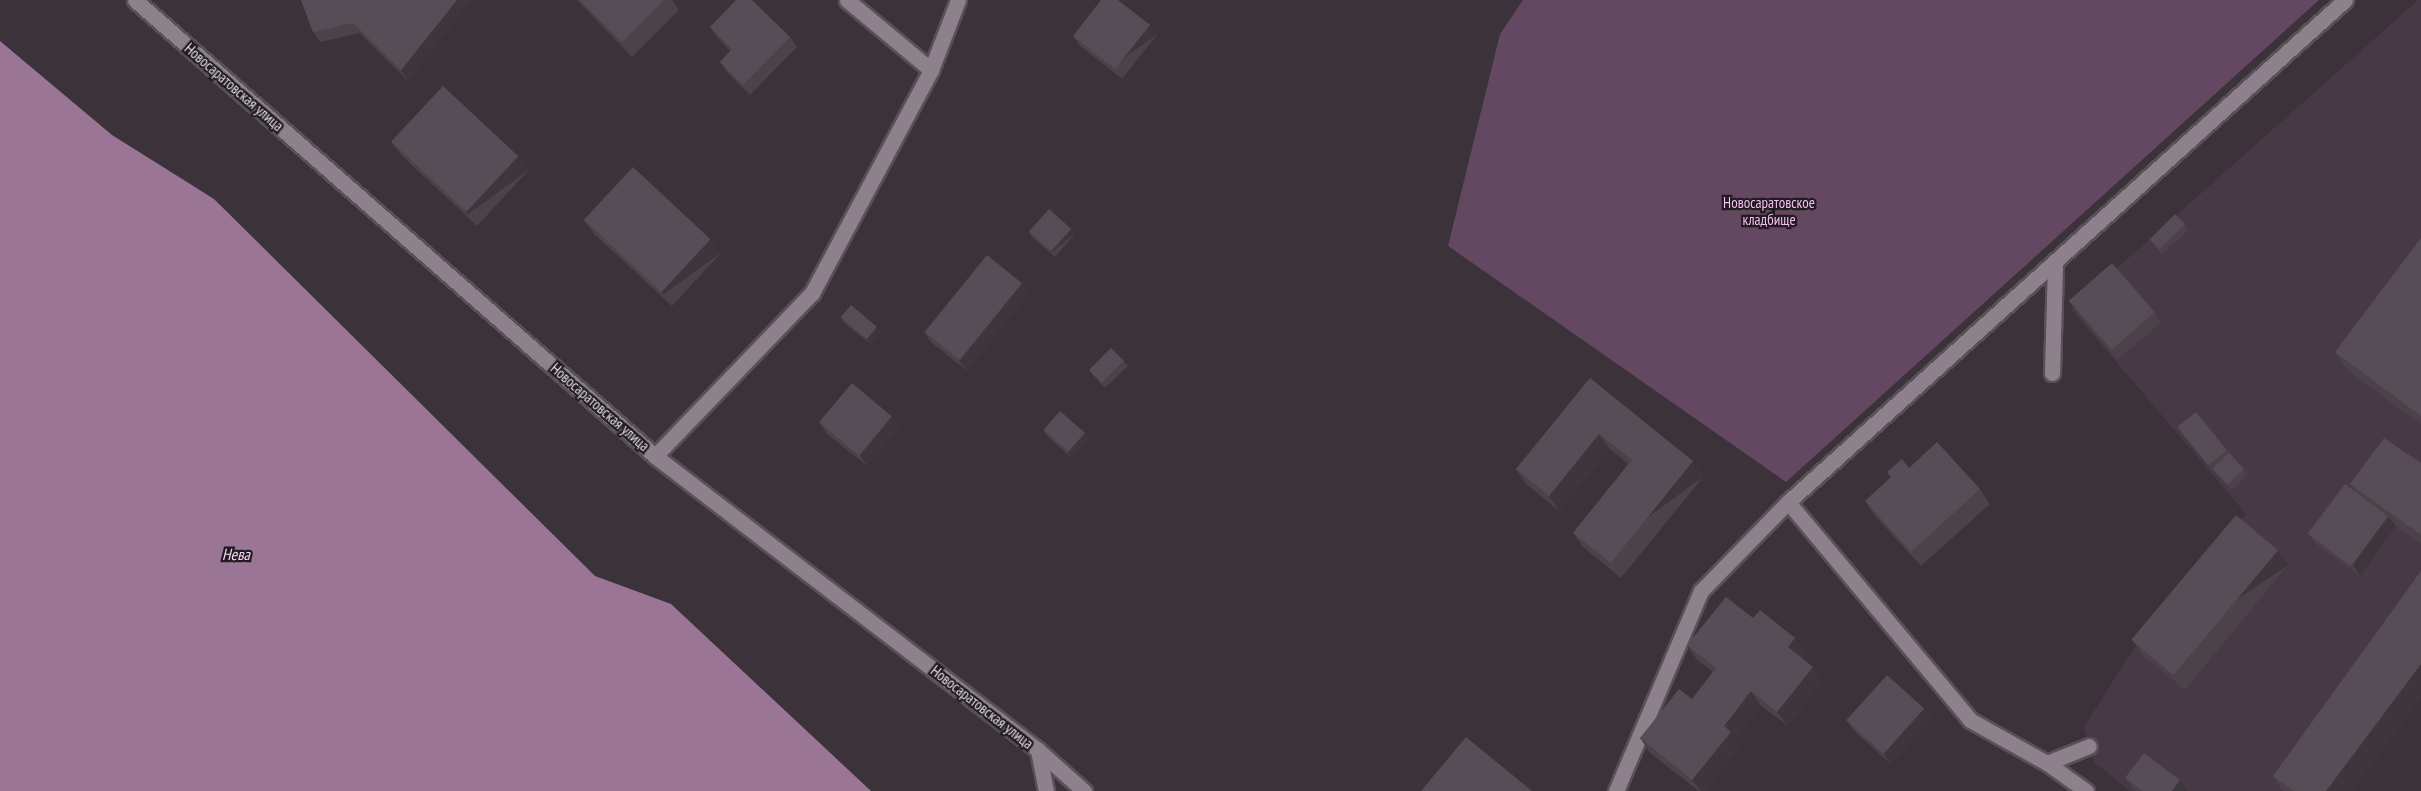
<!DOCTYPE html>
<html>
<head>
<meta charset="utf-8">
<style>
	body { margin:0 }
	#map { position:relative; width:2421px; height:791px; overflow:hidden; background:#3b323a; font-family:"PT Sans Narrow",sans-serif }
	div>[style] { position:absolute }
	[style*='--x'] { left:calc(var(--x)*1px); top:calc(var(--y)*1px); width:calc(var(--w)*1px); rotate:calc(var(--a)*1deg) }
	.built>* { inset:0; background:#473945 }
	.green>* { inset:0; background:#644760 }
	.water>* { inset:0; background:#9b7596 }
	.roads { filter:drop-shadow(2px 0 #595158) drop-shadow(-2px 0 #595158) drop-shadow(0 2px #595158) drop-shadow(0 -2px #595158) }
	.minor>* { height:15px; margin:-7.5px; padding:0 7.5px; transform-origin:7.5px; border-radius:7.5px; background:#8d828b }
	.wall>* { inset:0; background:#4b424a }
	.shaded-wall>* { inset:0; background:#3d363c; transform-origin:0 0 }
	.building>* { inset:0; background:#574d56; transform-origin:0 0 }
	span { translate:-50% -50%; white-space:nowrap; text-align:center; line-height:1.15; -webkit-text-stroke:4.5px #201c1f; paint-order:stroke }
	.street-label { font-size:15px; color:#e5dfe4 }
	.park-label { font-size:15px; color:#fabef2 }
	.water-label { font-size:16px; color:#fbd6f5; font-style:italic }
</style>
</head>
<body>
<div id="map">
	<div class="built">
		<i style="clip-path:polygon(2418px 0,2421px 0,2421px 699px,2352px 791px,2130px 791px,2094px 762px,2084px 727px,2134px 648px,2246px 514px,2071px 309px)"></i>
	</div>
	<div class="green">
		<i style="clip-path:polygon(1523px 0,2319px 0,1786px 482px,1448px 246px,1500px 34px)"></i>
	</div>
	<div class="water">
		<i style="clip-path:polygon(0 41px,112px 135px,214px 199px,595px 576px,671px 604px,871px 791px,0 791px)"></i>
	</div>
	<div class="roads">
		<div class="minor">
			<i style="--x:135;--y:0;--w:692;--a:41.25"></i>
			<i style="--x:655;--y:456;--w:483;--a:37.5"></i>
			<i style="--x:1038;--y:750;--w:62;--a:41.7"></i>
			<i style="--x:847;--y:0;--w:109;--a:39.8"></i>
			<i style="--x:2052;--y:373;--w:109;--a:-88.4"></i>
			<i style="--x:655;--y:456;--w:226;--a:-46.1"></i>
			<i style="--x:812;--y:293;--w:253;--a:-61.9"></i>
			<i style="--x:931;--y:70;--w:75;--a:-68.9"></i>
			<i style="--x:1788;--y:502;--w:284;--a:50.1"></i>
			<i style="--x:1970;--y:720;--w:88;--a:29.2"></i>
			<i style="--x:2047;--y:763;--w:48;--a:35.7"></i>
			<i style="--x:1038;--y:750;--w:42;--a:79"></i>
			<i style="--x:2047;--y:763;--w:45;--a:-22"></i>
			<i style="--x:1616;--y:791;--w:217;--a:-67"></i>
			<i style="--x:1701;--y:591;--w:124;--a:-45.7"></i>
			<i style="--x:1788;--y:502;--w:750;--a:-42.03"></i>
		</div>
	</div>
	<div class="wall">
		<i style="clip-path:polygon(301px 0,472px 0,408px 81px,360px 33px,320px 42px,313px 32px)"></i>
		<i style="clip-path:polygon(577px 0,672px 0,679px 10px,632px 57px)"></i>
		<i style="clip-path:polygon(1150px 25px,1157px 35px,1122px 79px,1080px 46px,1073px 36px)"></i>
		<i style="clip-path:polygon(710px 27px,790px 37px,797px 47px,750px 95px,727px 72px,720px 62px,730px 51px,717px 37px)"></i>
		<i style="clip-path:polygon(391px 142px,519px 156px,529px 170px,477px 226px,402px 156px)"></i>
		<i style="clip-path:polygon(584px 220px,721px 253px,672px 306px,594px 234px)"></i>
		<i style="clip-path:polygon(2185px 224px,2189px 230px,2162px 254px,2149px 239px)"></i>
		<i style="clip-path:polygon(1071px 229px,1075px 234px,1055px 257px,1033px 238px,1029px 232px)"></i>
		<i style="clip-path:polygon(2421px 238px,2421px 425px,2348px 370px,2335px 352px)"></i>
		<i style="clip-path:polygon(1022px 283px,1029px 293px,967px 371px,931px 342px,924px 332px)"></i>
		<i style="clip-path:polygon(2068px 300px,2154px 312px,2161px 323px,2117px 360px,2075px 310px)"></i>
		<i style="clip-path:polygon(841px 317px,881px 332px,871px 344px,844px 323px)"></i>
		<i style="clip-path:polygon(1124px 361px,1128px 366px,1105px 388px,1093px 375px,1089px 370px)"></i>
		<i style="clip-path:polygon(1590px 378px,1704px 476px,1621px 578px,1583px 547px,1573px 533px,1628px 464px,1610px 449px,1559px 511px,1526px 484px,1516px 469px)"></i>
		<i style="clip-path:polygon(819px 422px,900px 427px,867px 466px,826px 433px)"></i>
		<i style="clip-path:polygon(2177px 427px,2227px 450px,2248px 474px,2232px 490px,2213px 469px,2212px 470px)"></i>
		<i style="clip-path:polygon(1043px 430px,1085px 433px,1089px 438px,1072px 458px,1047px 436px)"></i>
		<i style="clip-path:polygon(2421px 463px,2421px 544px,2396px 526px,2360px 576px,2316px 544px,2309px 534px,2356px 492px,2350px 484px)"></i>
		<i style="clip-path:polygon(1909px 468px,1980px 489px,1990px 504px,1921px 566px,1875px 516px,1865px 501px,1891px 477px,1887px 472px)"></i>
		<i style="clip-path:polygon(2278px 550px,2288px 565px,2185px 690px,2143px 656px,2133px 641px)"></i>
		<i style="clip-path:polygon(2421px 571px,2421px 699px,2352px 791px,2283px 791px,2273px 776px)"></i>
		<i style="clip-path:polygon(1753px 618px,1795px 638px,1806px 653px,1802px 658px,1823px 681px,1788px 726px,1761px 706px,1735px 739px,1741px 746px,1705px 791px,1699px 791px,1650px 753px,1640px 738px,1692px 699px,1713px 672px,1697px 660px,1687px 645px)"></i>
		<i style="clip-path:polygon(1924px 708px,1931px 719px,1891px 764px,1854px 731px,1847px 721px)"></i>
		<i style="clip-path:polygon(2125px 778px,2180px 780px,2188px 790px,2136px 791px,2132px 788px)"></i>
	</div>
	<div class="shaded-wall">
		<i style="clip-path:polygon(457px 0,472px 0,408px 81px,401px 70px)"></i>
		<i style="left:1150px;top:25px;width:12px;height:56px;rotate:55deg"></i>
		<i style="left:519px;top:156px;width:17px;height:76px;rotate:54deg"></i>
		<i style="left:1071px;top:229px;width:6px;height:30px;rotate:51deg"></i>
		<i style="left:711px;top:239px;width:17px;height:71px;rotate:54deg"></i>
		<i style="clip-path:polygon(1022px 283px,1029px 293px,967px 371px,959px 360px)"></i>
		<i style="clip-path:polygon(877px 327px,881px 332px,871px 344px,867px 339px)"></i>
		<i style="clip-path:polygon(892px 416px,900px 427px,867px 466px,860px 455px)"></i>
		<i style="clip-path:polygon(1085px 433px,1089px 438px,1072px 458px,1068px 452px)"></i>
		<i style="clip-path:polygon(1599px 434px,1610px 449px,1559px 511px,1549px 496px)"></i>
		<i style="left:1693px;top:461px;width:19px;height:131px;rotate:54deg"></i>
		<i style="clip-path:polygon(2388px 516px,2396px 526px,2360px 576px,2353px 565px)"></i>
		<i style="left:2278px;top:550px;width:18px;height:162px;rotate:56deg"></i>
		<i style="clip-path:polygon(1795px 638px,1806px 653px,1799px 662px,1788px 647px)"></i>
		<i style="clip-path:polygon(2421px 664px,2421px 699px,2352px 791px,2326px 791px)"></i>
		<i style="clip-path:polygon(1813px 667px,1823px 681px,1788px 726px,1777px 712px)"></i>
		<i style="clip-path:polygon(1751px 691px,1761px 706px,1735px 739px,1741px 746px,1705px 791px,1701px 791px,1692px 780px,1724px 726px)"></i>
		<i style="clip-path:polygon(1924px 708px,1931px 719px,1891px 764px,1884px 754px)"></i>
		<i style="clip-path:polygon(2180px 780px,2188px 790px,2187px 791px,2172px 791px)"></i>
	</div>
	<div class="building">
		<i style="clip-path:polygon(301px 0,457px 0,401px 70px,353px 23px,313px 32px)"></i>
		<i style="clip-path:polygon(580px 0,664px 0,622px 42px)"></i>
		<i style="clip-path:polygon(736px 0,752px 0,790px 37px,743px 85px,720px 62px,732px 49px,710px 27px)"></i>
		<i style="clip-path:polygon(1101px 0,1118px 0,1150px 25px,1115px 69px,1073px 36px)"></i>
		<i style="left:443px;top:86px;width:103px;height:76px;rotate:43deg"></i>
		<i style="left:633px;top:167px;width:106px;height:72px;rotate:43deg"></i>
		<i style="left:1049px;top:209px;width:30px;height:30px;rotate:42deg"></i>
		<i style="left:2175px;top:214px;width:14px;height:36px;rotate:45deg"></i>
		<i style="clip-path:polygon(2421px 238px,2421px 416px,2335px 352px)"></i>
		<i style="left:987px;top:255px;width:45px;height:99px;rotate:39deg"></i>
		<i style="left:2112px;top:263px;width:65px;height:57px;rotate:49deg"></i>
		<i style="left:851px;top:305px;width:34px;height:16px;rotate:40deg"></i>
		<i style="left:1111px;top:348px;width:18px;height:31px;rotate:45deg"></i>
		<i style="clip-path:polygon(1590px 378px,1693px 461px,1611px 563px,1573px 533px,1632px 460px,1599px 434px,1549px 496px,1516px 469px)"></i>
		<i style="left:852px;top:383px;width:52px;height:51px;rotate:40deg"></i>
		<i style="left:1060px;top:411px;width:33px;height:25px;rotate:41deg"></i>
		<i style="left:2196px;top:412px;width:49px;height:24px;rotate:51deg"></i>
		<i style="clip-path:polygon(2384px 438px,2421px 463px,2421px 535px,2350px 484px)"></i>
		<i style="clip-path:polygon(1937px 442px,1980px 489px,1911px 552px,1865px 501px,1891px 477px,1887px 472px,1902px 459px,1909px 468px)"></i>
		<i style="left:2229px;top:453px;width:22px;height:23px;rotate:47deg"></i>
		<i style="left:2345px;top:484px;width:54px;height:62px;rotate:37deg"></i>
		<i style="left:2236px;top:515px;width:55px;height:163px;rotate:40deg"></i>
		<i style="clip-path:polygon(2421px 571px,2421px 664px,2326px 791px,2294px 791px,2273px 776px)"></i>
		<i style="clip-path:polygon(1726px 597px,1753px 618px,1760px 610px,1795px 638px,1788px 647px,1813px 667px,1777px 712px,1751px 691px,1724px 726px,1731px 732px,1692px 780px,1640px 738px,1679px 689px,1692px 699px,1716px 668px,1687px 645px)"></i>
		<i style="left:1887px;top:675px;width:50px;height:61px;rotate:42deg"></i>
		<i style="clip-path:polygon(1466px 737px,1532px 791px,1421px 791px)"></i>
		<i style="clip-path:polygon(2144px 753px,2180px 780px,2172px 791px,2143px 791px,2125px 778px)"></i>
	</div>
	<div class="street-label">
		<span style="left:234px;top:87px;rotate:41deg">Новосаратовская улица</span>
		<span style="left:600px;top:407px;rotate:41deg">Новосаратовская улица</span>
		<span style="left:982px;top:707px;rotate:38deg">Новосаратовская улица</span>
	</div>
	<div class="park-label">
		<span style="left:1769px;top:211px">Новосаратовское<br>кладбище</span>
	</div>
	<div class="water-label">
		<span style="left:236px;top:554px">Нева</span>
	</div>
</div>
</body>
</html>
